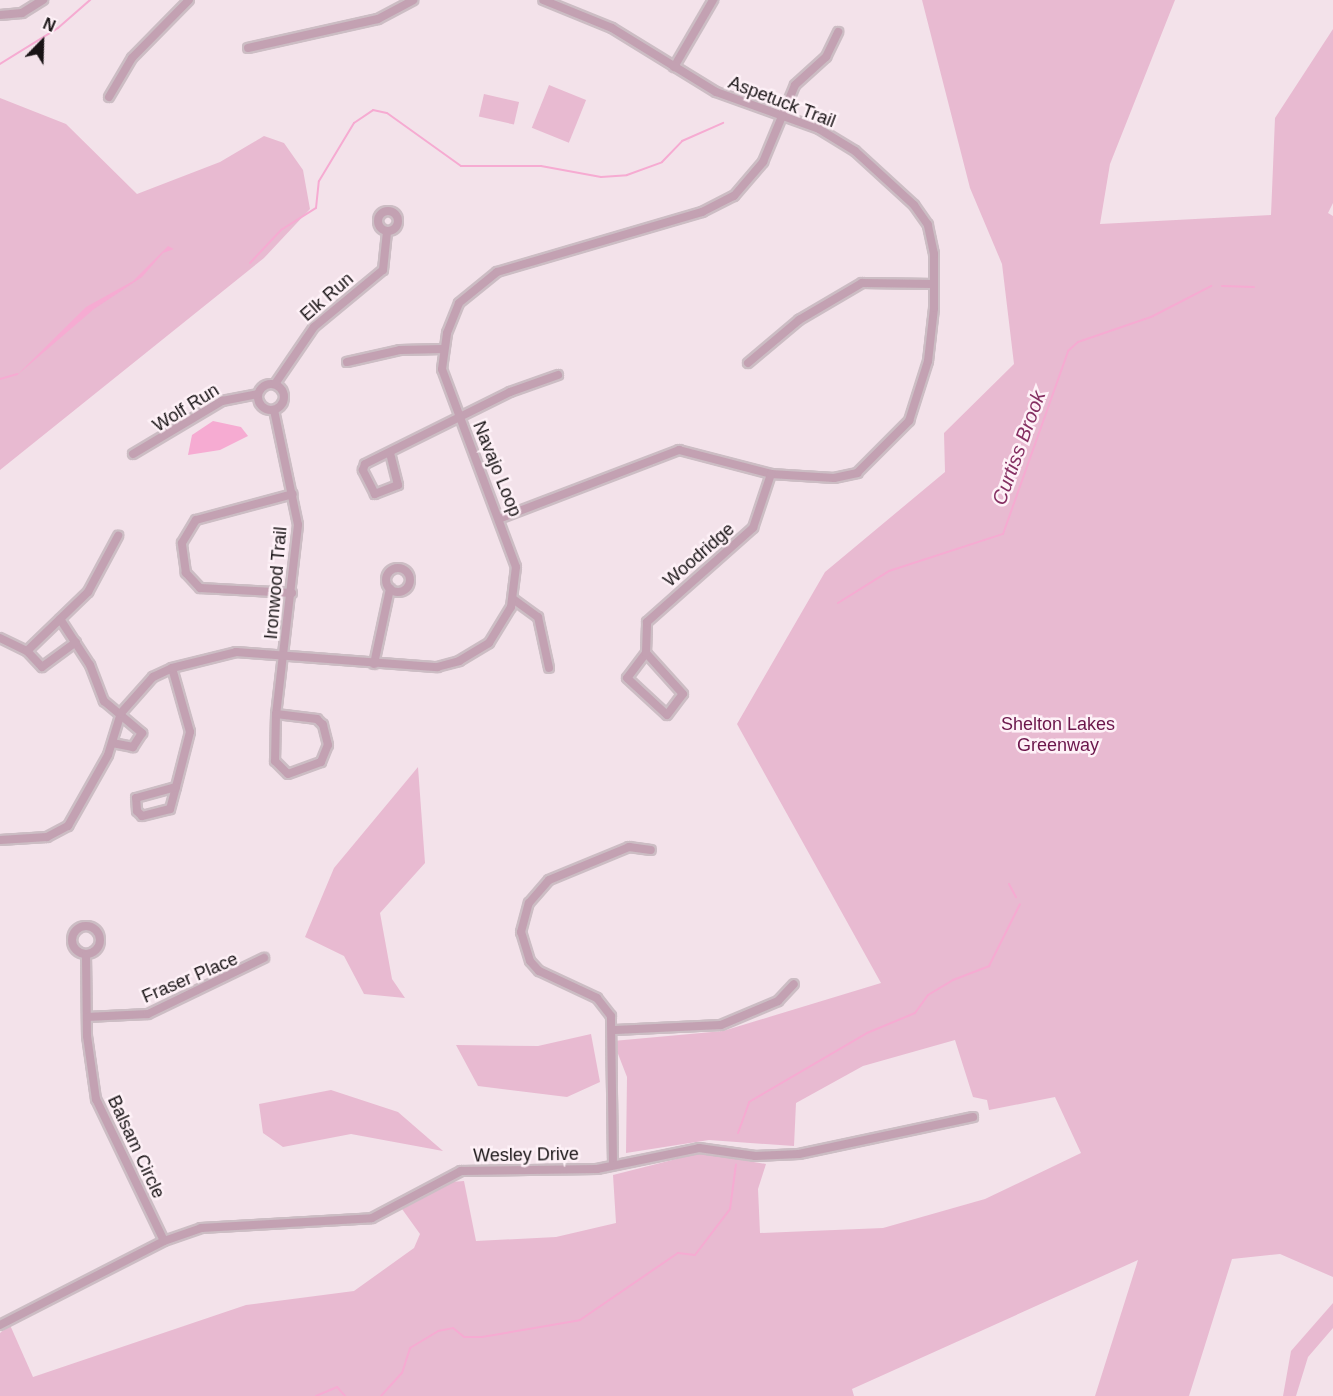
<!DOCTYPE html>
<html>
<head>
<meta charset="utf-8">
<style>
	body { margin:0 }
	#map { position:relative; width:1333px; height:1396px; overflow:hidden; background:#f3e2ea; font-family:Helvetica,sans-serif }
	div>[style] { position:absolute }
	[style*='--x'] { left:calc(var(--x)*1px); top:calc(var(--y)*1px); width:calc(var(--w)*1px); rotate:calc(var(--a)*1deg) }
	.green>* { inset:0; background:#e8bad1; transform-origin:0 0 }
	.water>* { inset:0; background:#f6abd2 }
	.stream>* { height:2px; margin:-1px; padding:0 1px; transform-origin:1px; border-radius:1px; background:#f6abd2 }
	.roads { filter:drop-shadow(2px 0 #ccbdc4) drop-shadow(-2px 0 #ccbdc4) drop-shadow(0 2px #ccbdc4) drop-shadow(0 -2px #ccbdc4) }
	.minor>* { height:8px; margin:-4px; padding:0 4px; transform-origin:4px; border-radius:4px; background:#c3a1b2 }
	.minor>.ring { margin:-4px; padding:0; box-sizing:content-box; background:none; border:8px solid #c3a1b2; border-radius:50% }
	span { translate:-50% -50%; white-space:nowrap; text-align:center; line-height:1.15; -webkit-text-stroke:5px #fef1f7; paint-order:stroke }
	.street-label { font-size:18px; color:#181315 }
	.park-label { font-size:18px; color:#6b164b }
	.water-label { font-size:20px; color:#852f62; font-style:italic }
	.north { position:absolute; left:12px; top:12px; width:60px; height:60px; -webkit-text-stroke:4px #fef1f7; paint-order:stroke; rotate:23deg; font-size:16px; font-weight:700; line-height:24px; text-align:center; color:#181315 }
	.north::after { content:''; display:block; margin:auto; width:21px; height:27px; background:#181315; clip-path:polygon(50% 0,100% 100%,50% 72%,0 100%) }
</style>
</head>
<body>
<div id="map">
	<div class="green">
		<i style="clip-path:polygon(922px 0,1175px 0,1110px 164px,1100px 224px,1271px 215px,1275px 118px,1333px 29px,1333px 203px,1328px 213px,1333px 216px,1333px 1277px,1280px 1254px,1232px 1259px,1189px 1396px,1095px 1396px,1138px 1260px,852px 1389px,854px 1396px,0 1396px,0 1333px,10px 1325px,33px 1377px,246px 1305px,354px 1291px,414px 1248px,420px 1234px,402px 1209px,451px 1182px,464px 1181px,476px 1241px,556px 1237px,616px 1223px,613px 1175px,700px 1153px,766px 1164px,758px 1189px,760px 1233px,883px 1228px,985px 1199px,1081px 1153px,1055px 1097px,989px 1110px,987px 1100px,973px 1097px,955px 1040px,863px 1066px,796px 1103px,794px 1146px,709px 1140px,626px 1153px,627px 1077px,613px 1041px,723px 1031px,881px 983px,737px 724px,825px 572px,945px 472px,944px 433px,1014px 364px,1002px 264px,970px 188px)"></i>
		<i style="left:549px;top:85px;width:40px;height:46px;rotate:22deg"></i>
		<i style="left:484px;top:94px;width:36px;height:23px;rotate:13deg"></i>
		<i style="clip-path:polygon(0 98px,66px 124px,137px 194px,220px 162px,264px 136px,284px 143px,303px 170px,310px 209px,264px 258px,0 470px)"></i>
		<i style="clip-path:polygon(418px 767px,425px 863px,380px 913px,392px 979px,405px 998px,364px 994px,344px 956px,305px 937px,334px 868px)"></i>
		<i style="clip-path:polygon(591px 1034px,600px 1082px,567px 1097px,478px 1086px,456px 1045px,538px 1046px)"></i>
		<i style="clip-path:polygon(331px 1090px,398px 1112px,443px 1151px,351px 1134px,283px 1147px,263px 1133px,259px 1104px)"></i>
		<i style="clip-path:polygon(1333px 1303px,1333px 1328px,1308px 1357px,1296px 1396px,1283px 1396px,1291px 1351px)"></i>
	</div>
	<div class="water">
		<i style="clip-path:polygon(168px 246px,174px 249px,163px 253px,142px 277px,94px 309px,15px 377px,86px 307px,133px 281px)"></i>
		<i style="clip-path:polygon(213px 421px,241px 427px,248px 436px,220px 450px,188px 455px,192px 435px)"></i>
	</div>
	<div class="stream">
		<i style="--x:0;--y:64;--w:68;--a:-31.8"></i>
		<i style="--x:58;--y:28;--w:43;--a:-41.2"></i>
		<i style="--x:250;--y:263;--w:45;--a:-46.8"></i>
		<i style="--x:281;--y:230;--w:41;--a:-32.2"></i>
		<i style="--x:316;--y:208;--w:27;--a:-84"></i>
		<i style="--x:319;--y:181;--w:68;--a:-58.9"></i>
		<i style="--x:354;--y:123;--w:23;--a:-34"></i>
		<i style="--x:373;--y:110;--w:14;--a:12"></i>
		<i style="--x:387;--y:113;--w:91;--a:35.6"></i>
		<i style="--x:461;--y:166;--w:80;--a:0"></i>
		<i style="--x:541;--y:166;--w:61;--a:10.4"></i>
		<i style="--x:601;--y:177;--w:26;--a:-4"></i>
		<i style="--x:627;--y:175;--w:37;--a:-20"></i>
		<i style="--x:662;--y:162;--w:29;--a:-46"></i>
		<i style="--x:682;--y:141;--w:45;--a:-23.7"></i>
		<i style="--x:1222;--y:286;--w:32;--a:2"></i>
		<i style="--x:0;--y:379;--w:18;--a:-16"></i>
		<i style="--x:838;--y:603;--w:60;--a:-32.1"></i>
		<i style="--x:889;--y:571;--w:120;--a:-18"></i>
		<i style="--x:1003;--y:534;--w:194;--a:-70.4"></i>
		<i style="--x:1068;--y:351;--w:13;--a:-42"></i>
		<i style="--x:1078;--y:342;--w:77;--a:-18.9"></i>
		<i style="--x:1151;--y:317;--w:68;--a:-27.3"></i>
		<i style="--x:1009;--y:884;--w:15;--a:62"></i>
		<i style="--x:738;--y:1133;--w:33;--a:-70"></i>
		<i style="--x:749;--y:1102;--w:137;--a:-30.3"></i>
		<i style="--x:867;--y:1033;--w:52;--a:-22.6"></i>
		<i style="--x:915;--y:1013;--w:22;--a:-54"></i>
		<i style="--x:928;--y:995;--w:29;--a:-31"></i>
		<i style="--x:953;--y:980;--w:39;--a:-21"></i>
		<i style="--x:989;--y:966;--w:69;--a:-63.4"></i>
		<i style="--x:316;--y:1396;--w:23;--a:-23"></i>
		<i style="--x:337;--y:1387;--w:12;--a:48"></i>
		<i style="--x:381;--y:1396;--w:31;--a:-48"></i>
		<i style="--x:402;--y:1373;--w:26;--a:-72"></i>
		<i style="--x:410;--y:1348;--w:33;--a:-31"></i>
		<i style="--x:438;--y:1331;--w:15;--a:-11"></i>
		<i style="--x:453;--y:1328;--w:14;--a:39"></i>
		<i style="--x:464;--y:1337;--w:18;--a:0"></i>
		<i style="--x:482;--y:1337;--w:99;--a:-9.8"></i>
		<i style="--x:580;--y:1320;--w:119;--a:-34.4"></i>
		<i style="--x:678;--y:1253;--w:17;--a:7"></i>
		<i style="--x:695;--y:1255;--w:58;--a:-52.7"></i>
		<i style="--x:730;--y:1209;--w:45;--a:-82.4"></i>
	</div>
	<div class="roads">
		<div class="minor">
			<i style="--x:0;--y:15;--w:22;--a:-5"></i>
			<i style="--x:22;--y:13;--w:25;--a:-32"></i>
			<i style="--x:248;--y:48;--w:133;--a:-12.6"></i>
			<i style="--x:378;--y:19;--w:40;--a:-28"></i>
			<i style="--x:674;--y:67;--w:78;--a:-59.8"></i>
			<i style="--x:109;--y:97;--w:45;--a:-59.5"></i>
			<i style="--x:132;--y:58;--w:81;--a:-45.5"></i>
			<i class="ring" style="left:378px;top:211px;width:12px;height:12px"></i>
			<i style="--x:347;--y:362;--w:54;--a:-12.8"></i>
			<i style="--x:400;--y:350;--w:43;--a:-1.3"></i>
			<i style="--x:748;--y:363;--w:67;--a:-40.1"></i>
			<i style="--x:799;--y:320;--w:73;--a:-30.4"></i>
			<i style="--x:862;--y:283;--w:72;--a:0.8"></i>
			<i class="ring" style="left:258px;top:384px;width:18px;height:18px"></i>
			<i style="--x:275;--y:384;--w:69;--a:-55.6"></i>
			<i style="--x:314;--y:327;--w:89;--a:-39.6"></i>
			<i style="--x:383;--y:270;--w:39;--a:-84"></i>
			<i style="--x:274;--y:410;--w:117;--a:78.2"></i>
			<i style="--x:298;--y:525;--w:190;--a:96.6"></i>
			<i style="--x:276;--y:714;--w:47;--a:91.2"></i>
			<i style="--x:275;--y:761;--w:18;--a:45"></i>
			<i style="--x:288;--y:774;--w:35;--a:-20"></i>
			<i style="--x:321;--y:762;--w:18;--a:-68"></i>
			<i style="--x:328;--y:745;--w:21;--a:-104"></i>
			<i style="--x:323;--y:725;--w:8;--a:-135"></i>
			<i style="--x:317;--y:719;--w:41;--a:-173"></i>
			<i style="--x:390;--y:453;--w:33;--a:76"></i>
			<i style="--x:398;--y:485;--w:25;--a:159"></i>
			<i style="--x:375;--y:494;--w:27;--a:-117"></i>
			<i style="--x:363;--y:470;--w:6;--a:-72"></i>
			<i style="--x:365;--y:464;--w:162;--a:-26.4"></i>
			<i style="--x:510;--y:392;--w:51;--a:-19.5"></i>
			<i style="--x:133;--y:454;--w:104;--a:-30.8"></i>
			<i style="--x:222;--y:401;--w:36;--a:-11"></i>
			<i style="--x:501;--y:518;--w:191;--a:-20.9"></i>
			<i style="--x:679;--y:450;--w:95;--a:14.6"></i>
			<i style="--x:771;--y:474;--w:63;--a:3.6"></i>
			<i style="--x:834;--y:478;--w:24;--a:-12"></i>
			<i style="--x:857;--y:473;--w:74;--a:-45"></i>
			<i style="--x:909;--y:421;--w:63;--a:-72.4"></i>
			<i style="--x:928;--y:361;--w:53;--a:-83.5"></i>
			<i style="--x:934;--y:308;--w:54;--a:-90"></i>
			<i style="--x:934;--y:254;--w:30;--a:-102"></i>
			<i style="--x:928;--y:225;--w:24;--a:-125"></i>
			<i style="--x:914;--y:205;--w:80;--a:-137.5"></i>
			<i style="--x:855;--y:151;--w:42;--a:-148.6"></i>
			<i style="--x:819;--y:129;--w:109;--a:-160.2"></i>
			<i style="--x:716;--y:92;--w:122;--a:-148.4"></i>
			<i style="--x:612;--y:28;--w:74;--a:-157.9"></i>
			<i class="ring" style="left:386px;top:568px;width:16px;height:16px"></i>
			<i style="--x:292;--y:593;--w:92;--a:-176.9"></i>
			<i style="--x:200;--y:588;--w:21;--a:-133"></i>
			<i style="--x:186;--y:573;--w:30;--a:-98"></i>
			<i style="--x:182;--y:543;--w:27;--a:-59"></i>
			<i style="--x:196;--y:520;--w:100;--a:-15"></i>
			<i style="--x:513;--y:599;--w:31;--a:36"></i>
			<i style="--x:538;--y:617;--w:52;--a:77.8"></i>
			<i style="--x:60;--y:619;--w:55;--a:56.9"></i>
			<i style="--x:90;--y:665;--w:39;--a:69"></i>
			<i style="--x:104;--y:701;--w:50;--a:40.1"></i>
			<i style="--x:142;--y:733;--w:17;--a:123"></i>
			<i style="--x:133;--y:747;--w:21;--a:-169"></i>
			<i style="--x:0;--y:638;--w:30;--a:26"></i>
			<i style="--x:27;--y:651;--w:22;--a:47"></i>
			<i style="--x:42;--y:667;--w:42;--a:-36.3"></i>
			<i style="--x:27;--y:651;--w:85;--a:-44"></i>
			<i style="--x:88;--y:592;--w:64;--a:-61.8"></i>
			<i style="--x:646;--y:653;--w:31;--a:127"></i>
			<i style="--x:627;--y:678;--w:54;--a:42.8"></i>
			<i style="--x:667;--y:715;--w:26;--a:-53"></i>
			<i style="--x:683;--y:694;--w:55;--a:-132.1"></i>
			<i style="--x:646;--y:653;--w:31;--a:-88"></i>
			<i style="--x:647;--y:622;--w:142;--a:-41.6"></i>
			<i style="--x:753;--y:528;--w:57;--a:-71.6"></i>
			<i style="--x:374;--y:664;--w:77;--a:-78"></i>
			<i style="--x:172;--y:668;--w:66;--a:74.3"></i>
			<i style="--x:190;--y:732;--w:57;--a:104.3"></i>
			<i style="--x:176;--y:787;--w:23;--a:105"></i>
			<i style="--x:170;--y:809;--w:29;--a:166"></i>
			<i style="--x:142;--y:816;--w:7;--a:-135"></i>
			<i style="--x:137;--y:811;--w:13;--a:-94"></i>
			<i style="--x:136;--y:798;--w:41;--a:-15.4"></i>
			<i style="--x:0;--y:840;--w:47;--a:-3.7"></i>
			<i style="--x:47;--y:837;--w:24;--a:-28"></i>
			<i style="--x:68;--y:826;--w:81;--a:-60.6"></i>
			<i style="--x:108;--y:755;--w:44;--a:-72.8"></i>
			<i style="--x:121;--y:713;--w:48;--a:-48.4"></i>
			<i style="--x:153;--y:677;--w:21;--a:-25"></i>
			<i style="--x:172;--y:668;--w:66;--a:-14"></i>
			<i style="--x:236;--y:652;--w:202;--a:4.3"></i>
			<i style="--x:437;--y:667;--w:23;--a:-15"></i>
			<i style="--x:459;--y:661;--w:35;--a:-31"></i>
			<i style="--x:489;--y:643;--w:42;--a:-58.6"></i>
			<i style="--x:511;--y:607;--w:40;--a:-82.9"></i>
			<i style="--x:516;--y:567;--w:211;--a:-110.5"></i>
			<i style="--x:442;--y:369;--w:36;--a:-82"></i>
			<i style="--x:447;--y:333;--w:32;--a:-68"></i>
			<i style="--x:459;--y:303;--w:49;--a:-39.2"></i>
			<i style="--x:497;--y:272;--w:214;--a:-16.3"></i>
			<i style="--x:702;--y:212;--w:36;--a:-27"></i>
			<i style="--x:734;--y:196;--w:45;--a:-49.5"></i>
			<i style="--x:763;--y:162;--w:83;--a:-67.4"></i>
			<i style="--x:795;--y:85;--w:42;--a:-42.1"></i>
			<i style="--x:826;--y:57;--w:28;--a:-64"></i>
			<i class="ring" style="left:72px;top:926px;width:20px;height:20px"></i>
			<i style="--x:86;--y:955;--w:81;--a:89.3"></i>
			<i style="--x:87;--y:1036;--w:64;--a:81.9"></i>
			<i style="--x:96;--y:1099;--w:157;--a:64.4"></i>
			<i style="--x:87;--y:1017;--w:61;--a:-2.8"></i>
			<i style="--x:148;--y:1014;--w:129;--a:-25.8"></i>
			<i style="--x:615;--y:1030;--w:106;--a:-2.7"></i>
			<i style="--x:721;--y:1025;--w:62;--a:-22.8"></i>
			<i style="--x:778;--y:1001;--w:23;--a:-47"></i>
			<i style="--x:613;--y:1164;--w:148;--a:-90.8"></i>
			<i style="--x:611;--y:1016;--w:23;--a:-128"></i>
			<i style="--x:597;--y:998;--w:64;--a:-155"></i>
			<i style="--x:539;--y:971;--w:13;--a:-132"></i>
			<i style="--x:530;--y:961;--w:30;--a:-107"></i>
			<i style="--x:521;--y:932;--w:30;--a:-75"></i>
			<i style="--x:529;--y:903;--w:30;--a:-49"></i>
			<i style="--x:549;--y:880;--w:87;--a:-22.4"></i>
			<i style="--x:629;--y:847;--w:22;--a:8"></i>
			<i style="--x:0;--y:1325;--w:184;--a:-27.1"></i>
			<i style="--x:164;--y:1241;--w:39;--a:-19"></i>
			<i style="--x:201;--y:1228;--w:171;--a:-3.3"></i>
			<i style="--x:372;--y:1218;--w:101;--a:-27.8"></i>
			<i style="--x:461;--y:1171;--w:136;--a:-0.8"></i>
			<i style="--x:597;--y:1169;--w:104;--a:-11.6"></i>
			<i style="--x:699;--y:1148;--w:57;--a:8.1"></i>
			<i style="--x:755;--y:1156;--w:44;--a:-2.6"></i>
			<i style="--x:799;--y:1154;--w:178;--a:-12"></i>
		</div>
	</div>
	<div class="street-label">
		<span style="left:782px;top:102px;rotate:21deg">Aspetuck Trail</span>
		<span style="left:327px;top:297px;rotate:-41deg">Elk Run</span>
		<span style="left:186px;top:408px;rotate:-32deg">Wolf Run</span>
		<span style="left:497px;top:469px;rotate:68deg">Navajo Loop</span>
		<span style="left:699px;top:555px;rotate:-41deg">Woodridge</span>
		<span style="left:276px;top:583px;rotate:-85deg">Ironwood Trail</span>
		<span style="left:190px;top:978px;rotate:-23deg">Fraser Place</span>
		<span style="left:136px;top:1147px;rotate:65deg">Balsam Circle</span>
		<span style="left:526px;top:1155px;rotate:-1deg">Wesley Drive</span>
	</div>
	<div class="park-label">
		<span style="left:1058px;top:735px">Shelton Lakes<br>Greenway</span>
	</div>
	<div class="water-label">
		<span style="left:1019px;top:448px;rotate:-70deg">Curtiss Brook</span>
	</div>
	<div class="north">N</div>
</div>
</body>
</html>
